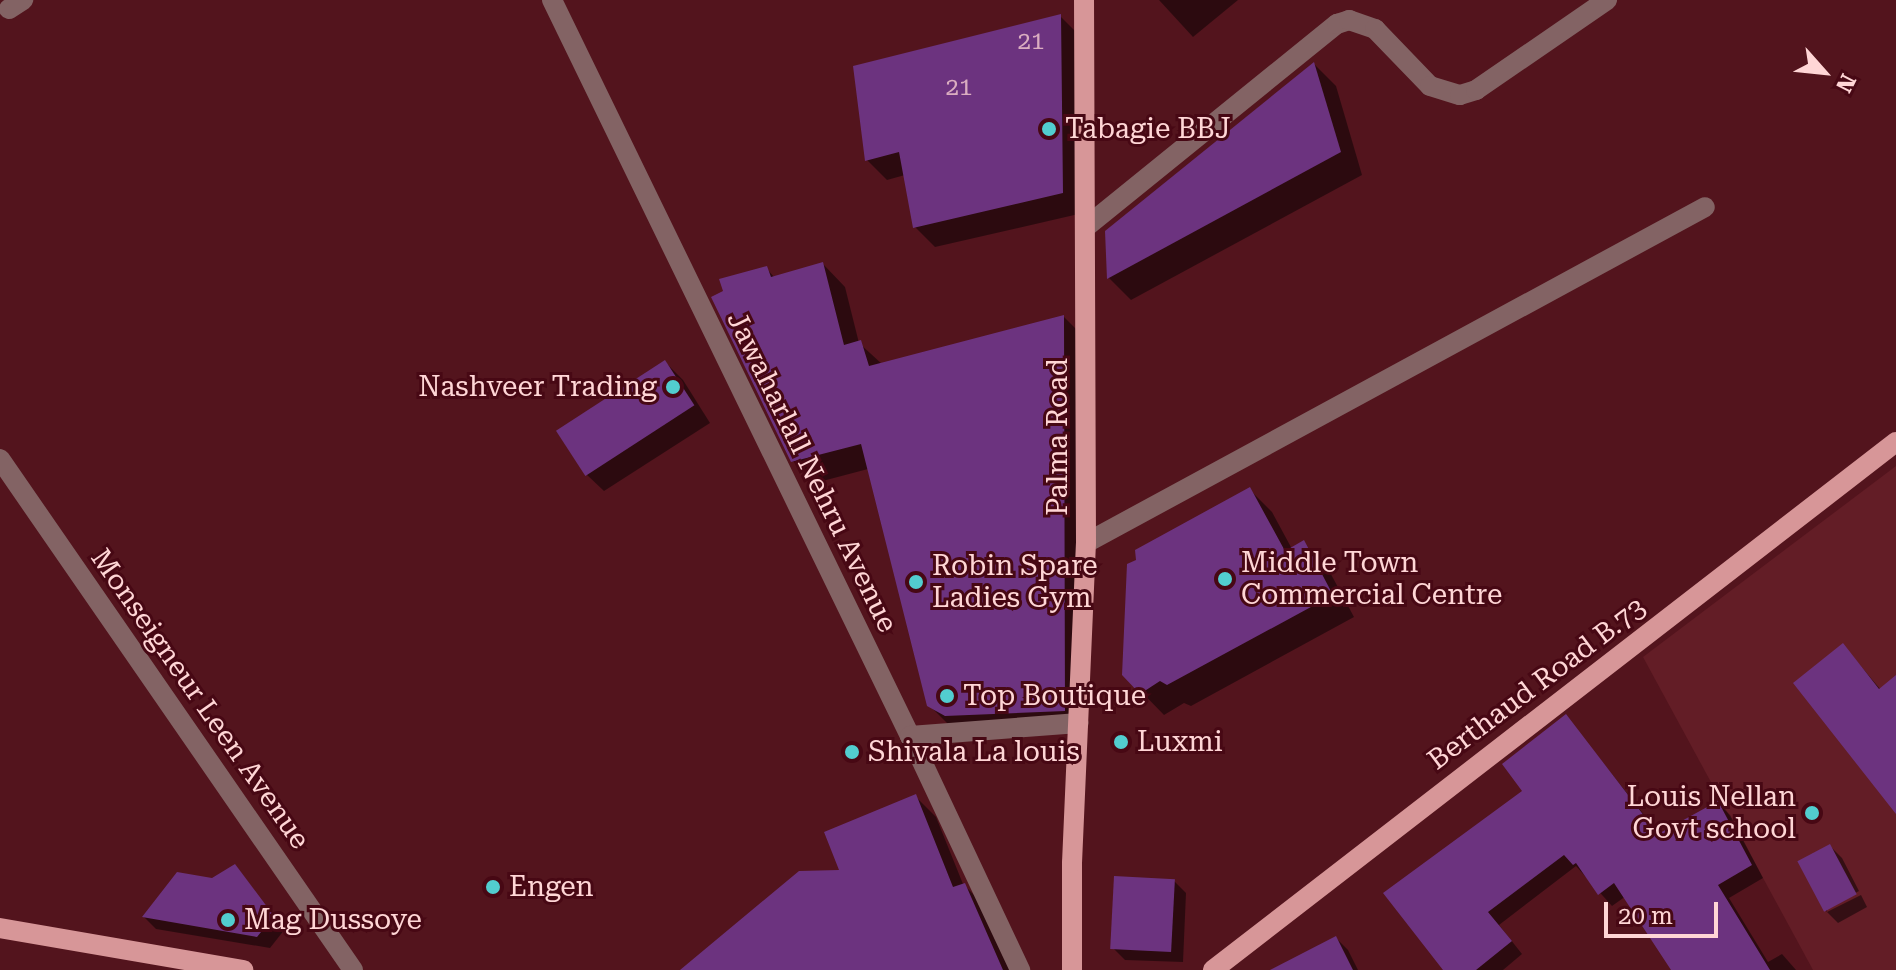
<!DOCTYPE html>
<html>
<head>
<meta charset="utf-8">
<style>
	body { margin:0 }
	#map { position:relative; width:1896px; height:970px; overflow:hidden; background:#53141d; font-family:"Roboto Serif",serif }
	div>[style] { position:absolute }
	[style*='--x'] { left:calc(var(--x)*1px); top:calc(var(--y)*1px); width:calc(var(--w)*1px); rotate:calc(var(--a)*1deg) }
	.built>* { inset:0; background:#631d26 }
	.shadow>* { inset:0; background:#0007 }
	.building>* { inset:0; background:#6c337f; transform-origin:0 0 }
	.minor>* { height:20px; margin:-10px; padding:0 10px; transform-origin:10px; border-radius:10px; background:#836364 }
	.major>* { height:20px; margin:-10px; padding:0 10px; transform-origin:10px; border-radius:10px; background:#d79698 }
	.dots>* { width:22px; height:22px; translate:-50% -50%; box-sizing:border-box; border:4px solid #470814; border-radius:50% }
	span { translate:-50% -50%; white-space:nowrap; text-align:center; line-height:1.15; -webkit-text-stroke:6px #470814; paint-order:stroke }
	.number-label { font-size:24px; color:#daadc0 }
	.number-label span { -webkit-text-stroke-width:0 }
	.poi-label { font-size:28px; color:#ffd6d6 }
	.left { translate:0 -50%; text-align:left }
	.right { translate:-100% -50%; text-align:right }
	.street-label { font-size:28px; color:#ffd6d6 }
	.north { position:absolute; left:1784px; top:32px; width:80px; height:80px; -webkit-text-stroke:6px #470814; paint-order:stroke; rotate:117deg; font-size:22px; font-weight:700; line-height:32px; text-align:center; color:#ffd6d6 }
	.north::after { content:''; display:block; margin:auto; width:28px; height:36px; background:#ffd6d6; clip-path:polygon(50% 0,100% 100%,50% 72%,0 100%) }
	.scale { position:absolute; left:1604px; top:902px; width:114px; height:36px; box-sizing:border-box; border:4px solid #ffd6d6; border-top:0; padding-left:10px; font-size:24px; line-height:28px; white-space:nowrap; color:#ffd6d6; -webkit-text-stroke:6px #470814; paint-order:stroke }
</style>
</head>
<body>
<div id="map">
	<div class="built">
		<i style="clip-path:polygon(1896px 466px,1896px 970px,1813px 970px,1643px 657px)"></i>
	</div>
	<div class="shadow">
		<i style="clip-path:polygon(1159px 0,1238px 0,1193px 37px)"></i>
		<i style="clip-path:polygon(1060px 16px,1081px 37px,1083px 213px,935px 247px,915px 227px,905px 175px,887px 180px,867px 160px)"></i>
		<i style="clip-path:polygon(1314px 64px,1336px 86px,1362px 175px,1131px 300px,1109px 278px,1107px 232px)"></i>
		<i style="clip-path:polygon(823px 264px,845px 287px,859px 343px,882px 364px,1064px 317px,1086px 339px,1086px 733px,952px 728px,929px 705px,868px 469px,815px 483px,793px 461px,766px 268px,775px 278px)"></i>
		<i style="clip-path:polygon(665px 362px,683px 380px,710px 423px,604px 491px,586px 474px)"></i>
		<i style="clip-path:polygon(1250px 490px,1272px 512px,1292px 549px,1303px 543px,1326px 565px,1354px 617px,1191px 706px,1184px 703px,1164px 715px,1124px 674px)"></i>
		<i style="clip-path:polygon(1843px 645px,1881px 690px,1896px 678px,1896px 810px)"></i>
		<i style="clip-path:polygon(1566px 716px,1660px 835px,1718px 803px,1730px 815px,1763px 878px,1729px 898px,1768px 962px,1782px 954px,1796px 970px,1672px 970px,1626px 896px,1612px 906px,1576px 866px,1499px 925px,1522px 954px,1503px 970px,1445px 970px,1525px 792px)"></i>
		<i style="clip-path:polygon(915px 796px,936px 817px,963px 884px,985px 906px,1013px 970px,683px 970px,842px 871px)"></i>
		<i style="clip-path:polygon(1830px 846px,1842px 858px,1859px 891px,1827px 908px,1827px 912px,1826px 911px)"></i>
		<i style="clip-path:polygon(234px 867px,285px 929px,270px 948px,156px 929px,144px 917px)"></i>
		<i style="clip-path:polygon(1174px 881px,1186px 893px,1183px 962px,1125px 960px,1113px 948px)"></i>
		<i style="clip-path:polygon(1861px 895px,1867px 907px,1838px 923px,1827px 912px)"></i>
		<i style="clip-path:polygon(1336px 938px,1348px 950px,1358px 970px,1274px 970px)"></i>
	</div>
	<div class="building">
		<i style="clip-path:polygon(1061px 14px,1063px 193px,913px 228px,899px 152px,865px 161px,853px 66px)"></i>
		<i style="clip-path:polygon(1314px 62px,1341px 152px,1107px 279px,1105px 231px)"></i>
		<i style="clip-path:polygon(823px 262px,844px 345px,861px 340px,869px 366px,1064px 315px,1065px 711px,945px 716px,927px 706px,861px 444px,791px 462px,711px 297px,723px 291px,719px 279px,767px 266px,771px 277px)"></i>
		<i style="left:665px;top:360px;width:54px;height:130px;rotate:57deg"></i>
		<i style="clip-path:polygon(1250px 487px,1285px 551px,1304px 540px,1333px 595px,1167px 685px,1160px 681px,1140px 694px,1122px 675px,1127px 564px,1136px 560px,1135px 550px)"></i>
		<i style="clip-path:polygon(1843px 643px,1879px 689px,1896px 675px,1896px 814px,1793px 683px)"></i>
		<i style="clip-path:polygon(1566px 714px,1658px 834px,1718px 801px,1752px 865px,1718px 885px,1770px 970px,1671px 970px,1614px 883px,1598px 895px,1576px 863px,1573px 865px,1564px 855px,1488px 912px,1512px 941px,1476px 970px,1443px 970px,1383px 893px,1522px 791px,1502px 764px)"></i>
		<i style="clip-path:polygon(916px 794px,953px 887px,965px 883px,1003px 970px,680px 970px,799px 871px,839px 870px,824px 832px)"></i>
		<i style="left:1830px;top:844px;width:57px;height:37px;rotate:62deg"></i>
		<i style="clip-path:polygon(235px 864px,274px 916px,257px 937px,142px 917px,177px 872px,212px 878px)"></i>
		<i style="left:1114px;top:876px;width:61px;height:73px;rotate:3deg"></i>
		<i style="clip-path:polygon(1336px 936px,1353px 970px,1270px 970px)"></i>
	</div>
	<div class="minor">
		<i style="--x:552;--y:0;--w:818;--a:64.06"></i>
		<i style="--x:910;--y:736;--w:259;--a:64.8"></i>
		<i style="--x:9;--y:9;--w:17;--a:-33"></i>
		<i style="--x:1086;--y:227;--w:323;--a:-39"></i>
		<i style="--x:1337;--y:24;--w:13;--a:-18"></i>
		<i style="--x:1349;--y:20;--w:28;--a:19"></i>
		<i style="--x:1375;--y:29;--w:79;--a:46"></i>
		<i style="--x:1430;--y:86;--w:31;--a:17"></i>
		<i style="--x:1460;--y:95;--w:17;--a:-17"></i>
		<i style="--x:1476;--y:90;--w:159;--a:-34.5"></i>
		<i style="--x:0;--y:459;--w:621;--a:55.36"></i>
		<i style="--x:1086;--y:543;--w:704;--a:-28.49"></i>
		<i style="--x:910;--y:736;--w:169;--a:-4.4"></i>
	</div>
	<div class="major">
		<i style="--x:0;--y:928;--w:247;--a:9.8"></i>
		<i style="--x:1072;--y:970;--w:107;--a:-90"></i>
		<i style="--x:1072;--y:863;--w:320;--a:-87.5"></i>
		<i style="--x:1086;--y:543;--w:543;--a:-90.21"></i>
		<i style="--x:1213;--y:970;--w:863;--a:-37.71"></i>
	</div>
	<div class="dots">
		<i style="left:1049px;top:129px;background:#52cdcf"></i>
		<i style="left:673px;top:387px;background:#52cdcf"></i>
		<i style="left:1225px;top:579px;background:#52cdcf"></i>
		<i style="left:916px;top:582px;background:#52cdcf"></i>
		<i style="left:947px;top:696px;background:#52cdcf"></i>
		<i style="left:1121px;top:742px;background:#52cdcf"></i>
		<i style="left:852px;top:752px;background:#52cdcf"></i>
		<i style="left:1812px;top:813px;background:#52cdcf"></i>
		<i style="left:493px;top:887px;background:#52cdcf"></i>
		<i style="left:228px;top:920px;background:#52cdcf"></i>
	</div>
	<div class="number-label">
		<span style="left:1031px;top:42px">21</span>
		<span style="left:959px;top:88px">21</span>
	</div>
	<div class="poi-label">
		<span class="left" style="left:1065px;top:129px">Tabagie BBJ</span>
		<span class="right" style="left:657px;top:387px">Nashveer Trading</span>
		<span class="left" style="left:1241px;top:579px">Middle Town<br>Commercial Centre</span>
		<span class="left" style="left:932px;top:582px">Robin Spare<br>Ladies Gym</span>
		<span class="left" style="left:963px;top:696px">Top Boutique</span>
		<span class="left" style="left:1137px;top:742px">Luxmi</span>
		<span class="left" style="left:868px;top:752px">Shivala La louis</span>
		<span class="right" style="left:1796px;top:813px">Louis Nellan<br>Govt school</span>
		<span class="left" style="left:509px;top:887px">Engen</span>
		<span class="left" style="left:244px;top:920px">Mag Dussoye</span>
	</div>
	<div class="street-label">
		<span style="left:1058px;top:437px;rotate:-90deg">Palma Road</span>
		<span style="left:812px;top:472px;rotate:64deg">Jawaharlall Nehru Avenue</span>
		<span style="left:1537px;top:684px;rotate:-37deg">Berthaud Road B.73</span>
		<span style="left:200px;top:699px;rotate:55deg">Monseigneur Leen Avenue</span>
	</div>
	<div class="north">N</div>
	<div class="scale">20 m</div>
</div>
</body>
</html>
